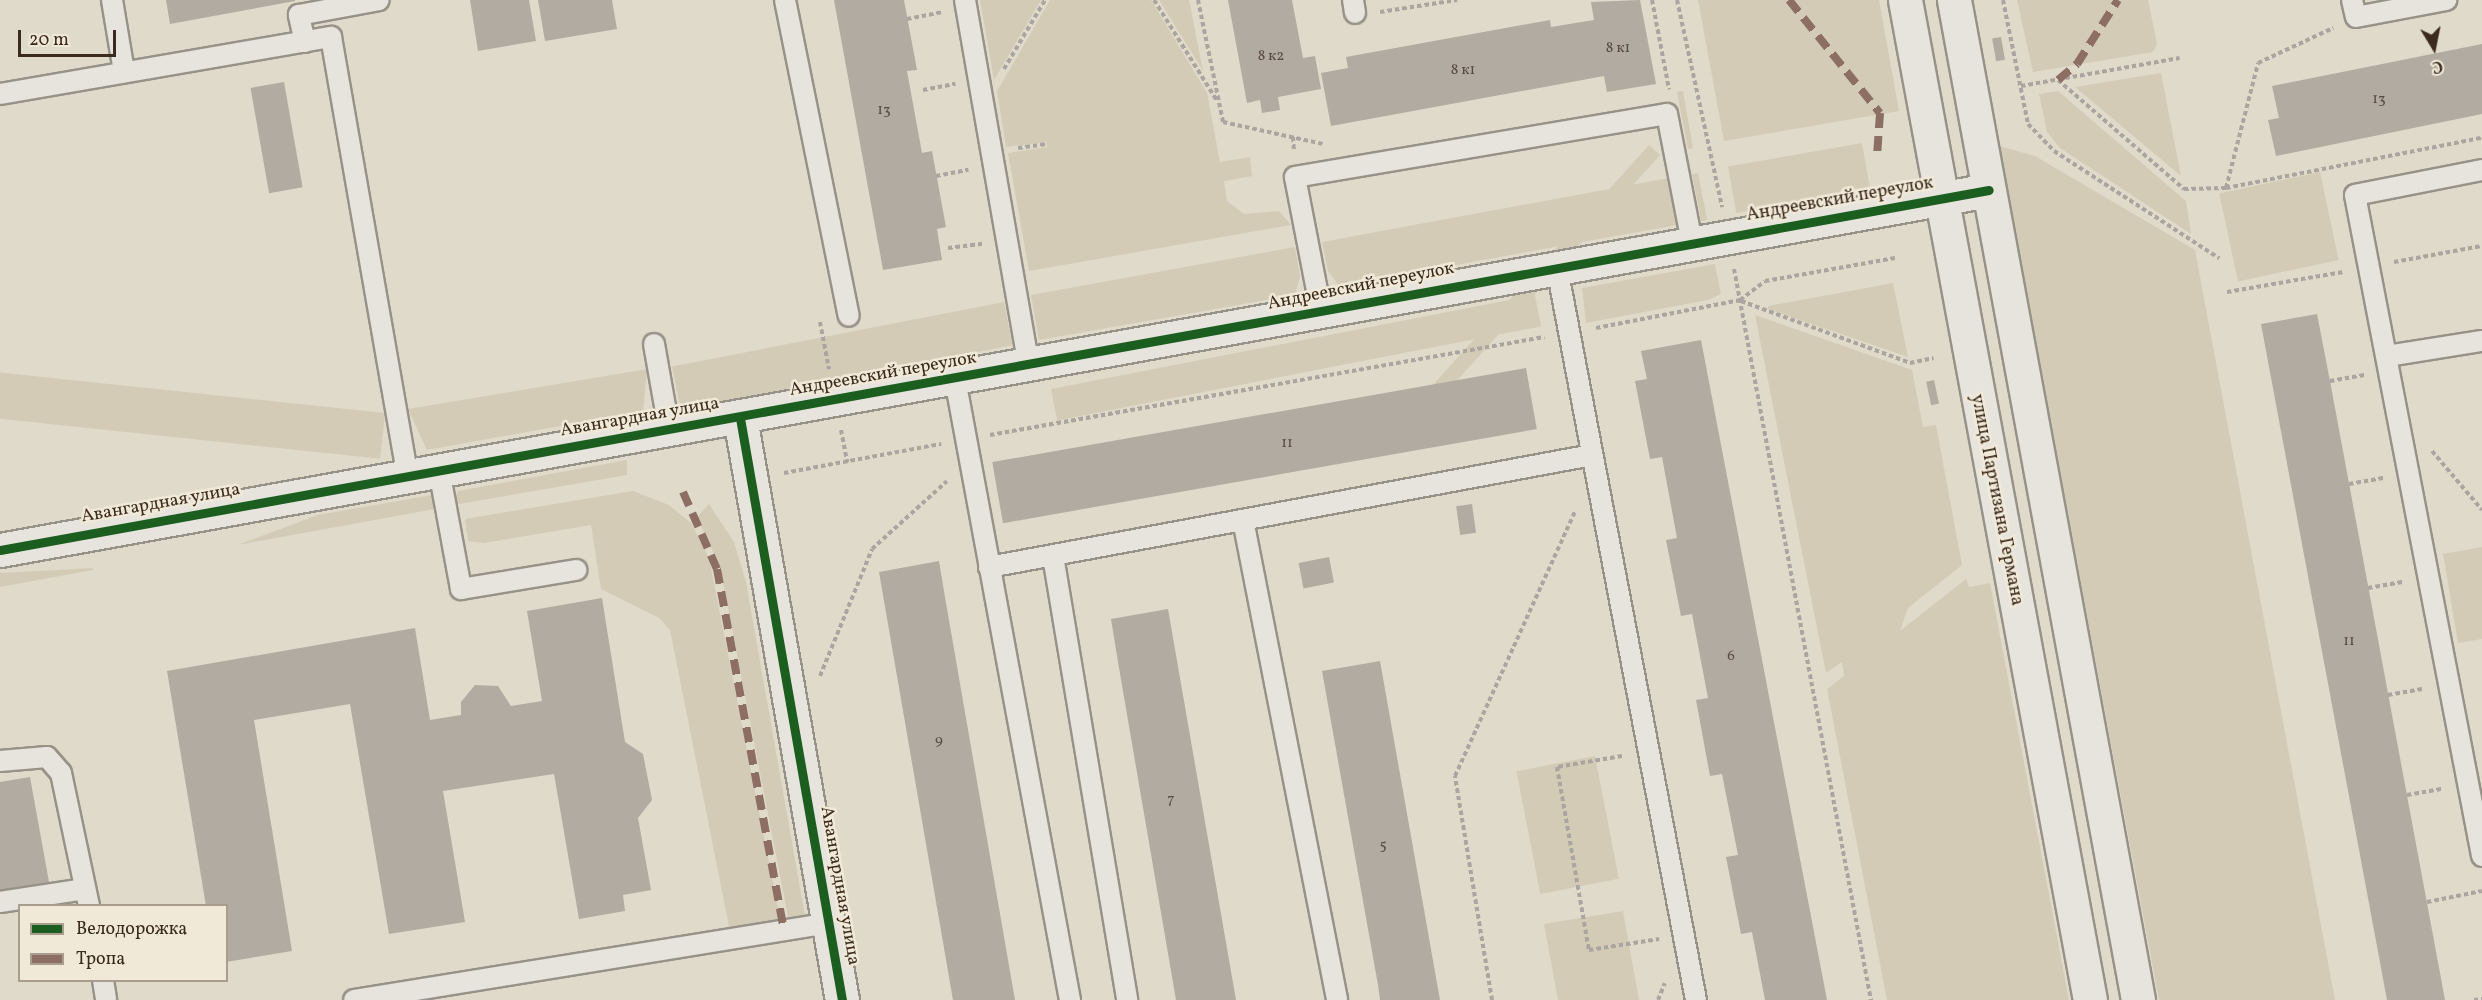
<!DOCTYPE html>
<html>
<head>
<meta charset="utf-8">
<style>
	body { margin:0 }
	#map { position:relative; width:2482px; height:1000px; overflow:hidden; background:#e0dacb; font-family:Vollkorn,serif }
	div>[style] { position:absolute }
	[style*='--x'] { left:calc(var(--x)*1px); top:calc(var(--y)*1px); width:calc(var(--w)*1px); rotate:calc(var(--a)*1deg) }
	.green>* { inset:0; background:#d4cbb7; transform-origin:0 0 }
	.building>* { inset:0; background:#b1aba1; transform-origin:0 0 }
	.path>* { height:4px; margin-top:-2px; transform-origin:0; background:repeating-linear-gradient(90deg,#aaa59e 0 4.5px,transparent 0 7.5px) }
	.roads { filter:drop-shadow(2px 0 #979288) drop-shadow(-2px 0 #979288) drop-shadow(0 2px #979288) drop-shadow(0 -2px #979288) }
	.lane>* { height:20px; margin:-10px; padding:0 10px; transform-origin:10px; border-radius:10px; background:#e7e4dd }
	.street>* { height:33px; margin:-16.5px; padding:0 16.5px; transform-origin:16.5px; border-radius:16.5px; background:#e7e4dd }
	.secondary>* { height:33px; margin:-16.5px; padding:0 16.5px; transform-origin:16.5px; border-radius:16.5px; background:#e7e4dd }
	.quiet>* { height:8px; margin-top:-4px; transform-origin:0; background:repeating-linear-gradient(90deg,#8d6e63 0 15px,transparent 0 23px) }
	.cycleway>* { height:9px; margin:-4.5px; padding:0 4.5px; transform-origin:4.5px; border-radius:4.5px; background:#1b5e20 }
	span { translate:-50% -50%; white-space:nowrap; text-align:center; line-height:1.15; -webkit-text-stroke:5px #f0e9d8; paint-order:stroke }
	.number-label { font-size:15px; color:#584a3f }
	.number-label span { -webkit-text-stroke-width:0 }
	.street-label { font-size:18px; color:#3b2a1e }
	.legend { position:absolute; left:18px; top:904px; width:210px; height:78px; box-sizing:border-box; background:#f0e9d8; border:2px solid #a89d8e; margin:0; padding:8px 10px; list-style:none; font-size:18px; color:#3b2a1e }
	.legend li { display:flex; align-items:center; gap:12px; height:30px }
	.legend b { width:30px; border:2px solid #a89d8e }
	.north { position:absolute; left:2404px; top:18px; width:60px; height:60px; -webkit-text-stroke:4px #f0e9d8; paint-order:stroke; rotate:170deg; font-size:16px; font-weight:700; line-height:24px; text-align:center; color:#3b2a1e }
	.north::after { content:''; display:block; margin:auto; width:21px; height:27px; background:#3b2a1e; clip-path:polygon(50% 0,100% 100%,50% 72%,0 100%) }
	.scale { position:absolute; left:18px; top:30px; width:98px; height:27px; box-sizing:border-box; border:3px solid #3b2a1e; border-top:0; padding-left:8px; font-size:18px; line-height:21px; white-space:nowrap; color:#3b2a1e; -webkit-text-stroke:4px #f0e9d8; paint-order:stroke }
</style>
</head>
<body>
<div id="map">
	<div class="green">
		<i style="clip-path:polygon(980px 0,1041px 0,994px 80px)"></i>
		<i style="clip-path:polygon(1050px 0,1151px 0,1207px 93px,1220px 162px,1250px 157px,1252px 176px,1224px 181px,1227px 201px,1244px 214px,1279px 211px,1291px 225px,1029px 271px,1008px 153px,1047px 147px,1046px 142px,1006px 147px,997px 91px)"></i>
		<i style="clip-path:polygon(1159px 0,1189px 0,1203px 71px)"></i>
		<i style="clip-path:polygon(1698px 0,1879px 0,1899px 111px,1724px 141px)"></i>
		<i style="clip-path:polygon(2017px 0,2148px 0,2157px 44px,2153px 52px,2033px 72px)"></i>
		<i style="clip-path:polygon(2161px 73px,2181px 176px,2075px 87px)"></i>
		<i style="clip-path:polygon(1683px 91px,1693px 148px,1688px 149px,1677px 92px)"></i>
		<i style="clip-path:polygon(2058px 91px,2186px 201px,2191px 234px,2060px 148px,2047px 132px,2039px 94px)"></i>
		<i style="left:1862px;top:143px;width:47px;height:136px;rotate:80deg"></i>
		<i style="left:1649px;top:145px;width:15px;height:323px;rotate:42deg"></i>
		<i style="clip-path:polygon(1999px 146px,2035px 156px,2195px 250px,2335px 1000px,2159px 1000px)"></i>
		<i style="left:2320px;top:172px;width:90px;height:103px;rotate:78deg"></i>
		<i style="left:1698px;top:173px;width:48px;height:6px;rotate:79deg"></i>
		<i style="clip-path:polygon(1669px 178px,1677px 225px,1339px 286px,1328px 271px,1322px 242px)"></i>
		<i style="clip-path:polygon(1295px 247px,1300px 276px,1295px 295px,1039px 340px,1031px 295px)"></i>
		<i style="clip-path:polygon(1715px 264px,1721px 294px,1708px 300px,1586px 323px,1582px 288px)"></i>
		<i style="clip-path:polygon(1893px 283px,1908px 357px,1768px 309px,1768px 306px)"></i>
		<i style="left:1535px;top:295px;width:32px;height:493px;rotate:79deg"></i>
		<i style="left:1004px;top:302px;width:44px;height:338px;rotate:79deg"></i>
		<i style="clip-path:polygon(1755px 315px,1912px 370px,1923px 427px,1936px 425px,1962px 565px,1908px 608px,1900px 631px,1966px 579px,1969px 587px,1990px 583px,2069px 1000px,1887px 1000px,1827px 689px,1844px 676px,1842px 662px,1826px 673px)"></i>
		<i style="clip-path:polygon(647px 369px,643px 411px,571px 424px,565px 420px,566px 425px,427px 450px,408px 409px)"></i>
		<i style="left:385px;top:413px;width:46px;height:391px;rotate:96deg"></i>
		<i style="clip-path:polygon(627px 460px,627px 475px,459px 504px,455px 497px,458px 491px)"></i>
		<i style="clip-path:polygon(633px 491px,669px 505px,691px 523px,709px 558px,781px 923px,730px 931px,670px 630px,659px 618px,601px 589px,591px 525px,484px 543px,468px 541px,465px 519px)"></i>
		<i style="clip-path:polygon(432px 495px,435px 509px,237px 545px,318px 515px)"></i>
		<i style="clip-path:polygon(709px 504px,734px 542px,746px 582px,805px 916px,789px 922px,720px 567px,697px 517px)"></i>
		<i style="clip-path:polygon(2482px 547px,2482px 639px,2458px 643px,2443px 554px)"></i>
		<i style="clip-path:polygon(93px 568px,93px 570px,0 587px,0 573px)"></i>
		<i style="left:1595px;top:756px;width:125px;height:80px;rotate:79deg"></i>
		<i style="clip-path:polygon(1623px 911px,1639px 1000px,1558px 1000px,1544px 924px)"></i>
	</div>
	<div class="building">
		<i style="clip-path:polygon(166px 0,295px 0,295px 1px,170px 24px)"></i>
		<i style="clip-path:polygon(470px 0,529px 0,536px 41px,478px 51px)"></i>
		<i style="clip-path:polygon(538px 0,612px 0,617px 29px,545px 41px)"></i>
		<i style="clip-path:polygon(834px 0,904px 0,917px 70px,907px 71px,922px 153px,932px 151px,946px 227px,937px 229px,942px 260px,883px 270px)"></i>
		<i style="clip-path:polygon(1228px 0,1292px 0,1303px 58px,1315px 56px,1321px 89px,1278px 97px,1280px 110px,1262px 113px,1260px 100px,1247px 103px)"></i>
		<i style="clip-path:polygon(1640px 0,1656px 84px,1607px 92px,1604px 76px,1331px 126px,1321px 73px,1348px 68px,1346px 57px,1550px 20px,1551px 27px,1594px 20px,1591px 2px)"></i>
		<i style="left:2001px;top:37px;width:23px;height:9px;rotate:80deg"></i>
		<i style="clip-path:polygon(2482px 44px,2482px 114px,2276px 156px,2268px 120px,2279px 118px,2272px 86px)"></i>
		<i style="left:284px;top:82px;width:107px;height:34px;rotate:80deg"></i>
		<i style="clip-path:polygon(2317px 314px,2330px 381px,2445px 1000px,2387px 1000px,2261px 324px)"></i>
		<i style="clip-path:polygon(1701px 340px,1827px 1000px,1765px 1000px,1752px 932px,1741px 934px,1726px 857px,1738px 855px,1722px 774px,1710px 776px,1696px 700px,1708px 698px,1692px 614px,1681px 616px,1666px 540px,1677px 538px,1662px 457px,1650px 459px,1635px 381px,1647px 379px,1641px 351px)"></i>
		<i style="left:1526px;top:368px;width:62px;height:542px;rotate:80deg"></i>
		<i style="left:1934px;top:380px;width:24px;height:8px;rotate:78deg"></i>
		<i style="left:1472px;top:504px;width:29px;height:16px;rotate:82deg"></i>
		<i style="left:1329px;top:557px;width:26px;height:31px;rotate:79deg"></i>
		<i style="clip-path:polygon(939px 561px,946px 603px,1015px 1000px,953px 1000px,879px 572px)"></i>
		<i style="clip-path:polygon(602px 598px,625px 742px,643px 754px,652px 800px,638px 818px,651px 890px,623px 895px,625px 911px,579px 919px,554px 774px,443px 791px,465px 922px,389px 934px,350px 704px,254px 720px,292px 951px,226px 962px,226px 906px,206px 906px,167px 671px,415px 628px,430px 720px,461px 715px,461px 702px,475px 685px,498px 686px,511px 706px,542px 701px,527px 611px)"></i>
		<i style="clip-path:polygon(1168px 609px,1236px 1000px,1176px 1000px,1118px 662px,1111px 619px)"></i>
		<i style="clip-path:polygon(1380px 661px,1440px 1000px,1380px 1000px,1378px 985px,1322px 671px)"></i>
		<i style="clip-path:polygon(30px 777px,49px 882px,0 891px,0 782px)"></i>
	</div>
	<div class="path">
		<i style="--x:1154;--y:0;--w:119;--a:58"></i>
		<i style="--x:1198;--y:0;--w:125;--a:78.4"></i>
		<i style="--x:1223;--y:122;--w:102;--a:12.4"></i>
		<i style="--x:1652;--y:0;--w:91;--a:79.2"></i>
		<i style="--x:1677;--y:0;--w:212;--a:77.7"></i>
		<i style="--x:2003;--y:0;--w:126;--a:78.6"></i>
		<i style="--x:2028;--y:124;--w:37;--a:46"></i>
		<i style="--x:2054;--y:151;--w:197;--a:33"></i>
		<i style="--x:1380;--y:12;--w:78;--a:-8.9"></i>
		<i style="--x:907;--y:19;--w:36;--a:-11"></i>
		<i style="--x:1004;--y:69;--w:80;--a:-59.3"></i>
		<i style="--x:2058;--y:80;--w:167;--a:40.9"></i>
		<i style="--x:2184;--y:189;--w:42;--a:-1.4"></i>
		<i style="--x:2226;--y:188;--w:261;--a:-11.1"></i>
		<i style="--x:2021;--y:86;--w:161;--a:-10"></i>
		<i style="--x:923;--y:90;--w:33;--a:-11"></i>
		<i style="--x:1293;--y:137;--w:14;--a:86"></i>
		<i style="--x:1018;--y:148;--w:29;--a:-8"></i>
		<i style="--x:936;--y:176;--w:33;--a:-11"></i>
		<i style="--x:2226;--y:188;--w:129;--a:-75.6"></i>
		<i style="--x:2258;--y:63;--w:83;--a:-25"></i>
		<i style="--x:948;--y:248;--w:35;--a:-7"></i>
		<i style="--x:2394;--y:262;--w:89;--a:-10.3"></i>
		<i style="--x:1734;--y:269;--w:744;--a:79.39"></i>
		<i style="--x:2227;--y:292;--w:118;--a:-9.8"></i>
		<i style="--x:1741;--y:301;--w:180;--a:20.1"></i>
		<i style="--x:1910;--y:363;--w:24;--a:-12"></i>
		<i style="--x:820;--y:322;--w:48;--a:79.2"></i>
		<i style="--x:1596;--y:328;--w:147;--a:-11"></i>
		<i style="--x:1740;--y:300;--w:31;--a:-37"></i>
		<i style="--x:1765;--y:281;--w:132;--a:-10"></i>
		<i style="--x:2330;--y:381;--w:35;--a:-10"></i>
		<i style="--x:841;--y:430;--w:33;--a:79"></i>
		<i style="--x:990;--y:435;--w:563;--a:-10.03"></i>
		<i style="--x:2432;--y:451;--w:77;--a:49.7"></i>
		<i style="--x:784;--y:473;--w:160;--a:-10.5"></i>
		<i style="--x:2349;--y:484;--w:36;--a:-10"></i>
		<i style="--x:2368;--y:588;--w:36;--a:-10"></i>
		<i style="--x:820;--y:676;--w:137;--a:-67.7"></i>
		<i style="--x:872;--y:549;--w:101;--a:-42.2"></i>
		<i style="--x:2388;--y:695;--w:36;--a:-10"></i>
		<i style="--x:1622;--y:756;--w:66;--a:170.4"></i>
		<i style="--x:1557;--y:767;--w:186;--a:80.1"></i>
		<i style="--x:1589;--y:950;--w:71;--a:-8.9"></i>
		<i style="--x:2407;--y:795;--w:36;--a:-10"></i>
		<i style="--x:2427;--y:902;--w:56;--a:-11.3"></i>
		<i style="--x:1492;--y:1000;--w:227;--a:-99.4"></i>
		<i style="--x:1455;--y:776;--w:291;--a:-65.6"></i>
		<i style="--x:1658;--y:1000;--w:18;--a:-68"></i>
		<i style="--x:2474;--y:1000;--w:8;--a:-7"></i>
	</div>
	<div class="roads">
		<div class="lane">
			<i style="--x:112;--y:0;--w:73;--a:80.5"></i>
			<i style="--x:785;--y:0;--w:322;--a:78.6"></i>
			<i style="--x:965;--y:0;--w:372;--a:80.1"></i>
			<i style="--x:1353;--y:0;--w:13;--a:81"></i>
			<i style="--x:2352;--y:0;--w:17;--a:77"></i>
			<i style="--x:2356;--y:17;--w:92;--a:-10.7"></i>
			<i style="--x:305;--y:42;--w:28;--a:-103"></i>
			<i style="--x:299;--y:15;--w:81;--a:-10.6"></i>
			<i style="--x:0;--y:94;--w:336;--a:-9.8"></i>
			<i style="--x:331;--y:37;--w:446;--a:80.1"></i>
			<i style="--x:2482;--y:170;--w:129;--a:168.9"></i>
			<i style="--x:2355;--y:195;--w:673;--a:79.12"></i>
			<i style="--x:1557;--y:268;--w:745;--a:79.25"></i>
			<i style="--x:1321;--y:311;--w:136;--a:-101"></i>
			<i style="--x:1295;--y:177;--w:377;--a:-9.6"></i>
			<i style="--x:1667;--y:114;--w:131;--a:79"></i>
			<i style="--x:654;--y:344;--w:86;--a:80"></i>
			<i style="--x:2387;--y:356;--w:96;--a:-9"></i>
			<i style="--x:955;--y:379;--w:632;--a:79.51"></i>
			<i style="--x:439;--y:470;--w:121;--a:79.5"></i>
			<i style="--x:461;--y:589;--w:117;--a:-9.4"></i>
			<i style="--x:1243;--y:520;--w:489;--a:78.9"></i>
			<i style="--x:1053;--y:556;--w:450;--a:80.5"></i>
			<i style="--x:989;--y:567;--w:613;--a:-10.52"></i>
			<i style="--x:0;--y:761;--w:47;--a:-4.9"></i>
			<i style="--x:47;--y:757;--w:21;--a:49"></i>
			<i style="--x:61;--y:773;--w:136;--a:78.1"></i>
			<i style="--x:0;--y:902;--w:86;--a:-8.7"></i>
			<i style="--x:103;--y:980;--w:20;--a:81"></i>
			<i style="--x:354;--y:1000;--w:481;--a:-9.2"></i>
		</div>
		<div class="street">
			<i style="--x:740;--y:418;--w:591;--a:80.06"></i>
			<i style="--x:0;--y:550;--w:2021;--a:-10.26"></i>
		</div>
		<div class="secondary">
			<i style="--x:1905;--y:0;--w:1017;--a:79.52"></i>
			<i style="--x:1954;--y:0;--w:1017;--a:79.57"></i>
		</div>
	</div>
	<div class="quiet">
		<i style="--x:1789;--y:0;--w:145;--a:51.2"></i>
		<i style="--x:1880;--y:113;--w:39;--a:94"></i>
		<i style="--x:2058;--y:80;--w:25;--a:-40"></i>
		<i style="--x:2077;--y:64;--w:76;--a:-57.4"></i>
		<i style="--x:683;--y:492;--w:84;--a:66.2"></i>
		<i style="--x:717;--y:569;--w:367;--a:79.5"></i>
	</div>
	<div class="cycleway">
		<i style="--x:740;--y:418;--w:591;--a:80.06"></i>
		<i style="--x:0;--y:550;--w:2021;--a:-10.26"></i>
	</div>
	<div class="number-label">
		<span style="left:1618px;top:49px">8 к1</span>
		<span style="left:1271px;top:57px">8 к2</span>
		<span style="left:1463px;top:71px">8 к1</span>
		<span style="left:2379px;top:100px">13</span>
		<span style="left:884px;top:111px">13</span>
		<span style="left:1287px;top:444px">11</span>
		<span style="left:2349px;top:642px">11</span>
		<span style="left:1731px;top:657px">6</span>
		<span style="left:939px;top:741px">9</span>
		<span style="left:1171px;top:800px">7</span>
		<span style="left:1383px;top:846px">5</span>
	</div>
	<div class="street-label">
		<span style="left:1840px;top:200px;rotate:-10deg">Андреевский переулок</span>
		<span style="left:1361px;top:287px;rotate:-11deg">Андреевский переулок</span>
		<span style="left:883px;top:375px;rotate:-10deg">Андреевский переулок</span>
		<span style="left:640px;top:418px;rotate:-10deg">Авангардная улица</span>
		<span style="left:1996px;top:500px;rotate:79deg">улица Партизана Германа</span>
		<span style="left:161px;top:504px;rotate:-10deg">Авангардная улица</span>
		<span style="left:839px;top:886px;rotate:80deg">Авангардная улица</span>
	</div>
	<ul class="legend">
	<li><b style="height:8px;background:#1b5e20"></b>Велодорожка</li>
	<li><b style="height:8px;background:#8d6e63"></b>Тропа</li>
	</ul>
	<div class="north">С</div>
	<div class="scale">20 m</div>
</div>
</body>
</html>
